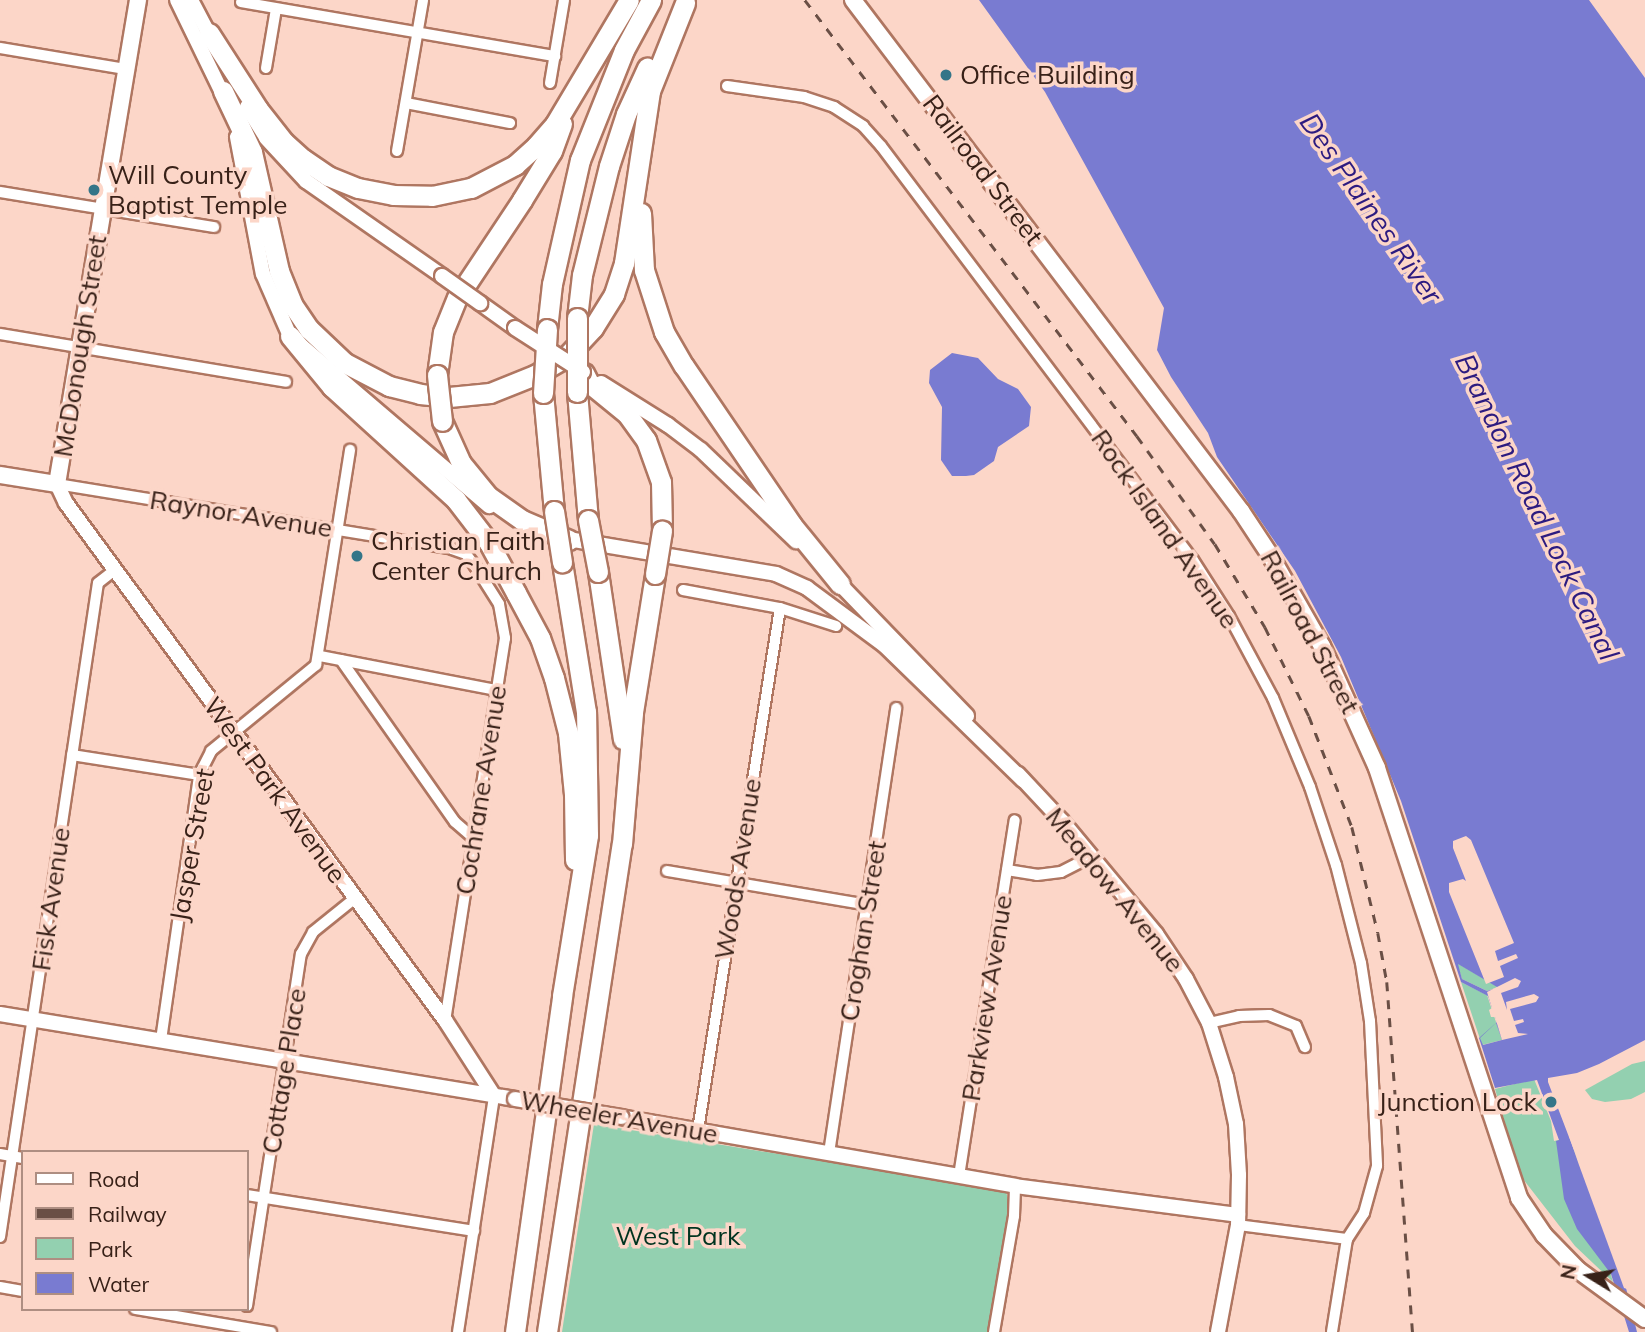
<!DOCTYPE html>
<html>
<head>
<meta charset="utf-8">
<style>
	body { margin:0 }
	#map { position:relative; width:1645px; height:1332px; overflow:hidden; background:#fcd6c8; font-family:Mulish,sans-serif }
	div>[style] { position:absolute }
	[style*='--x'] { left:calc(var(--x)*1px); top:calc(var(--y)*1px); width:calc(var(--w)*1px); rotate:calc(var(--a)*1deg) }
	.green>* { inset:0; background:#93d0b0 }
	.water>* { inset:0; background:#797bd1 }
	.pier>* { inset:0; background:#fcd6c8 }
	.roads { filter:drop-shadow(2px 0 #af7661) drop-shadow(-2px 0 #af7661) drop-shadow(0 2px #af7661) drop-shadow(0 -2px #af7661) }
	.street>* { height:10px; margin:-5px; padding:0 5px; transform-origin:5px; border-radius:5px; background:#fff }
	.secondary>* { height:14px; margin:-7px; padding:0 7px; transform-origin:7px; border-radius:7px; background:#fff }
	.primary>* { height:16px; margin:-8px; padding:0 8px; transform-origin:8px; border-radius:8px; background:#fff }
	.highway>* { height:19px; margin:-9.5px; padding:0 9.5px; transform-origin:9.5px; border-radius:9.5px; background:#fff }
	.rail>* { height:2.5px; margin-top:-1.25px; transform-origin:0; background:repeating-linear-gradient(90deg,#6a4f45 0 9px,transparent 0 18px) }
	.bridges { filter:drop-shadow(2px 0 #af7661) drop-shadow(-2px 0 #af7661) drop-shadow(0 2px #af7661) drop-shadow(0 -2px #af7661) }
	.secondary-bridge>* { height:14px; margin:-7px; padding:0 7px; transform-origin:7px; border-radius:7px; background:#fff }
	.highway-bridge>* { height:19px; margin:-9.5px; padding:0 9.5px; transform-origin:9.5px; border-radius:9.5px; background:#fff }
	.dots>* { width:19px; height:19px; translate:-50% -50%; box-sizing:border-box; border:4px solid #fcd6c8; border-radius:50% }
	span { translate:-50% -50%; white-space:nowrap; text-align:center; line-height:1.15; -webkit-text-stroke:7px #fcd6c8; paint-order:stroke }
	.poi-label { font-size:26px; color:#382118 }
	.left { translate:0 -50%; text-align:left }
	.right { translate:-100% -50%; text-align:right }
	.street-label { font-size:26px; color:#382118 }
	.park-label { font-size:26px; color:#00331f }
	.water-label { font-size:28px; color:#2c1b80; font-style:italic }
	.legend { position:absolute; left:21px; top:1150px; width:228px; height:161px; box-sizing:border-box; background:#fcd6c8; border:2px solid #ae8e82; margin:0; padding:9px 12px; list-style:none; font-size:21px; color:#382118 }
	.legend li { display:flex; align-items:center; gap:14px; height:35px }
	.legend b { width:35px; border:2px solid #ae8e82 }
	.north { position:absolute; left:1554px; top:1241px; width:70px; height:70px; -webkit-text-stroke:5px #fcd6c8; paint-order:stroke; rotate:281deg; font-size:19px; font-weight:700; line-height:28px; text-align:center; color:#382118 }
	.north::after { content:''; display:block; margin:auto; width:24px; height:32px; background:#382118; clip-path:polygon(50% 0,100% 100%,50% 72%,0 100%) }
</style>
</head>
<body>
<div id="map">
	<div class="green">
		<i style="clip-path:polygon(1457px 963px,1498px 987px,1487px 991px,1462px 979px)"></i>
		<i style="clip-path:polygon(1461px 982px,1487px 995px,1502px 1040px,1482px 1045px)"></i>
		<i style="clip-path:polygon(1645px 1061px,1645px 1092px,1631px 1099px,1605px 1102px,1592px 1099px,1585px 1090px,1632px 1064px)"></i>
		<i style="clip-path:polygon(1534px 1079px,1551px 1121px,1554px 1141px,1559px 1140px,1576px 1151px,1613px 1282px,1575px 1246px,1520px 1175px,1495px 1089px)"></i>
		<i style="clip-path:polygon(594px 1124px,1006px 1191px,1010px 1209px,990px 1332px,562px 1332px)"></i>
	</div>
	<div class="water">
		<i style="clip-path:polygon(evenodd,979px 0,1589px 0,1645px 78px,1645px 1040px,1599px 1064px,1577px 1073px,1548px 1078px,1548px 1082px,1625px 1284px,1637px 1332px,1629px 1332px,1611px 1274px,1577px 1229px,1564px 1199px,1556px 1141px,1559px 1140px,1537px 1080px,1495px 1088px,1479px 1038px,1497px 1022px,1488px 996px,1461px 982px,1401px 801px,1341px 657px,1295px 571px,1217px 457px,1208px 433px,1171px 377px,1157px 350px,1164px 308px,1045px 92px,979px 0,1458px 964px,1497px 987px,1497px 988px,1487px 991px,1462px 979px,1458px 964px,979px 0,1496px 1023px,1502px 1040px,1483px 1045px,1480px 1038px,1496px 1023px)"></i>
		<i style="clip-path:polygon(952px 353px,978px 358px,998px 379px,1018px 389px,1031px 407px,1029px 426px,998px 447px,994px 461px,974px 475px,966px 476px,952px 476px,941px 460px,942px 407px,929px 383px,930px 370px)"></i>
	</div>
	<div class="pier">
		<i style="clip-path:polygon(1466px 836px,1471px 840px,1514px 943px,1495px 951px,1498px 961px,1516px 954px,1518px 958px,1500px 966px,1504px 977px,1486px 984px,1449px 892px,1449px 883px,1463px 879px,1466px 881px,1453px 848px,1453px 841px)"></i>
		<i style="clip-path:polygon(1515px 978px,1521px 981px,1518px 987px,1501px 993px,1507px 1010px,1506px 1002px,1534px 994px,1539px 997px,1536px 1002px,1510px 1009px,1514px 1021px,1523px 1019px,1524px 1022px,1515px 1025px,1518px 1033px,1528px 1034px,1502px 1040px,1495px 1017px,1491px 1017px,1489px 1010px,1492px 1008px,1487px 992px)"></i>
		<i style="clip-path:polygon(1571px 1132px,1574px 1135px,1630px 1290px,1624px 1288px,1579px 1165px,1569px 1136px)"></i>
	</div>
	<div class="roads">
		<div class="street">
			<i style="--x:241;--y:2;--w:319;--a:9.8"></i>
			<i style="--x:0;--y:48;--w:128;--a:9.5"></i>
			<i style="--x:266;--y:68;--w:60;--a:-80.4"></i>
			<i style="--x:550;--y:83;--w:84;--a:-80.4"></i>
			<i style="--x:727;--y:86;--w:78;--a:8.1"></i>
			<i style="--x:804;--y:97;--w:32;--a:18"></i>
			<i style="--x:834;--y:107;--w:35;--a:33"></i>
			<i style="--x:863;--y:126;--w:27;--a:48"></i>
			<i style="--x:881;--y:146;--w:518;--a:53"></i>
			<i style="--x:1193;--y:560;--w:67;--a:57.3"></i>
			<i style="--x:1229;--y:616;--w:93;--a:61.8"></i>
			<i style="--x:1273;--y:698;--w:96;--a:67.4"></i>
			<i style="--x:1310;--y:787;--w:82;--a:71.6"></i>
			<i style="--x:1336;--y:865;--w:101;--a:75.7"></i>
			<i style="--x:1361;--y:963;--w:59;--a:81.2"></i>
			<i style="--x:1370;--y:1021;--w:145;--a:87.2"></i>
			<i style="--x:1377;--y:1166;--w:49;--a:105.5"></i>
			<i style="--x:1364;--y:1213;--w:31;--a:123"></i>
			<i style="--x:1347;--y:1239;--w:94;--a:99.2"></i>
			<i style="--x:406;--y:103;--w:106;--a:10.9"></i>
			<i style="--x:397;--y:151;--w:153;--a:-80.2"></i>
			<i style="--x:0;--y:192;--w:217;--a:9.3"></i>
			<i style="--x:0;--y:334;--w:290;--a:9.5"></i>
			<i style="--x:57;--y:484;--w:400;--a:9.3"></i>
			<i style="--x:452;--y:549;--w:15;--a:20"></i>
			<i style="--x:466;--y:554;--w:15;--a:53"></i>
			<i style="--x:475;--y:566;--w:45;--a:57.7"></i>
			<i style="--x:499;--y:604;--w:35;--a:80"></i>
			<i style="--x:505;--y:638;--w:387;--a:98.9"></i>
			<i style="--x:683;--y:590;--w:99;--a:10.5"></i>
			<i style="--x:780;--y:608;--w:59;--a:17.8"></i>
			<i style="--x:320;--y:656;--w:180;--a:10.9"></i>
			<i style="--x:341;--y:660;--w:198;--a:54.9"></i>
			<i style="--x:455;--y:822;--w:23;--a:41"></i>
			<i style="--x:72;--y:755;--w:129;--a:8.9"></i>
			<i style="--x:1007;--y:870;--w:30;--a:9"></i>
			<i style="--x:1037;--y:875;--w:24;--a:-7"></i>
			<i style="--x:1061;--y:872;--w:33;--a:-27"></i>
			<i style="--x:667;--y:871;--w:203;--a:9.6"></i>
			<i style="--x:1209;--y:1023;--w:31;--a:-13"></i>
			<i style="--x:1239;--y:1016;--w:30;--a:-2"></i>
			<i style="--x:1269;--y:1015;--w:29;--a:22"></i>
			<i style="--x:1296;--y:1026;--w:23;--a:67"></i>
			<i style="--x:161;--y:1040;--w:268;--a:-81.8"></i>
			<i style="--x:199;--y:775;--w:27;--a:-63"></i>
			<i style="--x:211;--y:751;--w:136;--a:-39.3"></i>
			<i style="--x:316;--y:665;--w:218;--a:-81"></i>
			<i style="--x:698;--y:1130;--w:528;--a:-81.07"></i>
			<i style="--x:829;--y:1153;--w:450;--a:-81.4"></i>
			<i style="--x:0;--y:1154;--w:23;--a:10"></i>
			<i style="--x:959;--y:1176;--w:360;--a:-81.1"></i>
			<i style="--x:247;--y:1195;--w:230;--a:9"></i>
			<i style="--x:1238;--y:1225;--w:110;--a:7.3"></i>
			<i style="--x:0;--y:1237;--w:661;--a:-81.48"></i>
			<i style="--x:98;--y:583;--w:23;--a:-38"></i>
			<i style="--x:0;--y:1287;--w:23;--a:10"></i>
			<i style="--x:247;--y:1306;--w:356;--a:-81.3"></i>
			<i style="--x:301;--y:954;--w:25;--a:-61"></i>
			<i style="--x:313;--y:932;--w:53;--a:-38.8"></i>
			<i style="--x:135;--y:1309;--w:138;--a:9.6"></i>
			<i style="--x:458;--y:1332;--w:239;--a:-81.3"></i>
			<i style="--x:994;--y:1332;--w:118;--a:-80.2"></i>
			<i style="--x:1014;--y:1216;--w:30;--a:-88"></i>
		</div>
		<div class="secondary">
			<i style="--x:177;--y:0;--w:112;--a:64.1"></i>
			<i style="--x:191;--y:0;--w:45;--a:62.3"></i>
			<i style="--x:247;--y:107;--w:36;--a:58"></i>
			<i style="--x:266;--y:138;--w:59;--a:47.1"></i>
			<i style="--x:306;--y:181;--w:166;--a:34.9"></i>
			<i style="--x:237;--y:137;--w:139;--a:79.3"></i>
			<i style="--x:263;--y:274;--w:68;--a:66.5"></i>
			<i style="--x:290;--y:336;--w:262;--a:40.5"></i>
			<i style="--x:480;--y:303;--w:43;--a:35.5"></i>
			<i style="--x:601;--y:383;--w:79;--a:32.1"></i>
			<i style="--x:668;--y:425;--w:41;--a:37.1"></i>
			<i style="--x:701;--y:450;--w:132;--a:43.8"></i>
			<i style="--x:57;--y:484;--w:21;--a:65"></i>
			<i style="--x:66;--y:503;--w:641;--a:53.76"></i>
			<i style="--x:445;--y:1020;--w:90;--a:57.2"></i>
			<i style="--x:562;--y:538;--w:217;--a:9.5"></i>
			<i style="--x:776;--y:574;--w:34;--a:24"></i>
			<i style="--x:807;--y:588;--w:96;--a:36.5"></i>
			<i style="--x:884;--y:645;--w:194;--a:44.2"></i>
			<i style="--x:833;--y:577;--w:193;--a:46"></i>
			<i style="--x:1018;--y:774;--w:64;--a:46.9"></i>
			<i style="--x:1062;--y:821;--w:147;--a:50.2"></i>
			<i style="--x:1156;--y:934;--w:54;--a:56.3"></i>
			<i style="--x:1186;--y:979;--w:50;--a:62.4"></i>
			<i style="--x:1209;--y:1023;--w:57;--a:72.5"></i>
			<i style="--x:1226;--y:1077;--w:48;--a:78"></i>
			<i style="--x:1236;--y:1124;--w:51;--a:86.6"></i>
			<i style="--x:1239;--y:1175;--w:50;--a:91.1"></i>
			<i style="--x:1238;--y:1225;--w:109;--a:100.6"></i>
			<i style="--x:0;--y:1014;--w:522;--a:9.37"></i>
			<i style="--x:621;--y:1117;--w:400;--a:9.9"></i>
			<i style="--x:1015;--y:1186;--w:225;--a:7.4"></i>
		</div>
		<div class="primary">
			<i style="--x:853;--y:0;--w:642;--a:52.79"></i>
			<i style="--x:1241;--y:511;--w:53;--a:56.6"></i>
			<i style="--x:1270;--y:555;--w:105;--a:60.3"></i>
			<i style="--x:1322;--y:646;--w:134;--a:65.7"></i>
			<i style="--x:1377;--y:768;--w:453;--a:71.7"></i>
			<i style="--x:1519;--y:1198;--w:45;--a:56"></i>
			<i style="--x:1544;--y:1235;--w:49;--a:45.8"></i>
			<i style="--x:1578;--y:1270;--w:83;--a:36.2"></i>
			<i style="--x:0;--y:475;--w:58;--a:9"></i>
			<i style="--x:57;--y:484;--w:491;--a:-80.5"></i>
		</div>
		<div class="highway">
			<i style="--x:209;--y:33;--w:90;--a:57.2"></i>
			<i style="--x:258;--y:109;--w:42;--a:51.8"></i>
			<i style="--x:284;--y:142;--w:25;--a:42"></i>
			<i style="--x:303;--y:159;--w:30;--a:34"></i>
			<i style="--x:328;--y:176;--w:32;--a:22"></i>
			<i style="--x:358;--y:188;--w:36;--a:11"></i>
			<i style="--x:393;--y:195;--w:39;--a:1"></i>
			<i style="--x:432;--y:196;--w:40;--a:-12"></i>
			<i style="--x:471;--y:188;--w:50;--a:-27.6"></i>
			<i style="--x:515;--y:165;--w:28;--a:-42"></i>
			<i style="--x:536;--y:146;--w:29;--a:-49"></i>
			<i style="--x:555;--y:124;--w:144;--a:-59.2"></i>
			<i style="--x:223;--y:91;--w:68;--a:64.6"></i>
			<i style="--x:252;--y:152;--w:122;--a:77.2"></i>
			<i style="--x:279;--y:271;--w:35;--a:68"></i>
			<i style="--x:292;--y:304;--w:30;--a:56"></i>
			<i style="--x:309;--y:329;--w:50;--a:43.4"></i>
			<i style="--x:345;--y:363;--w:50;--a:27.6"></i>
			<i style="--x:389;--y:386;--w:32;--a:14"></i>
			<i style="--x:420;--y:394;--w:29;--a:6"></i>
			<i style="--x:449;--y:397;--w:41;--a:-5.6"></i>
			<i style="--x:490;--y:393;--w:48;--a:-21.8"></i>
			<i style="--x:535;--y:375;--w:34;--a:-30"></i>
			<i style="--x:565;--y:358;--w:41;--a:-47"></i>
			<i style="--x:593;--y:328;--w:40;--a:-58"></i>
			<i style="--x:614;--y:294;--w:33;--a:-72"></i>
			<i style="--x:624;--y:263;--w:174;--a:-81.4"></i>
			<i style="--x:650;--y:91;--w:95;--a:-68.3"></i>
			<i style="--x:641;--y:213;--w:57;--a:87"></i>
			<i style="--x:644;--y:270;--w:65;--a:72.1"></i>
			<i style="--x:664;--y:332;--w:39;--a:60"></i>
			<i style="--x:684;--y:366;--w:192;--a:55.8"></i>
			<i style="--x:792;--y:525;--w:76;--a:50.9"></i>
			<i style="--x:577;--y:318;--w:43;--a:-83.4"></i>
			<i style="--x:582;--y:275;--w:112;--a:-76.1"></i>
			<i style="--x:609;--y:166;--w:55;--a:-71.9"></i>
			<i style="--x:626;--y:114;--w:51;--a:-65.5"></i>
			<i style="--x:547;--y:329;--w:45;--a:-83.7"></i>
			<i style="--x:552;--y:284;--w:127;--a:-77.3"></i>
			<i style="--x:580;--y:160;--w:118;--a:-68.2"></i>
			<i style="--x:624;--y:50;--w:57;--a:-61.6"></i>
			<i style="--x:290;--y:336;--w:66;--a:50.5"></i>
			<i style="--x:332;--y:387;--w:168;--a:42.3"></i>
			<i style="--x:456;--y:500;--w:54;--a:52.5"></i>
			<i style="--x:489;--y:543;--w:57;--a:61.6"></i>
			<i style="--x:516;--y:593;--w:51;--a:61.9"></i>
			<i style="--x:540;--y:638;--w:42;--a:70.7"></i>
			<i style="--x:554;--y:678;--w:57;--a:75.7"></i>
			<i style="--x:568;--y:733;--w:61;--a:84.4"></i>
			<i style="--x:574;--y:794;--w:66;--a:89.1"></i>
			<i style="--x:584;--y:373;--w:11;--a:63"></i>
			<i style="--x:589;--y:383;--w:49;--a:39.2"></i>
			<i style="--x:627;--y:414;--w:32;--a:54"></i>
			<i style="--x:646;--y:440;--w:45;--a:70.3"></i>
			<i style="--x:661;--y:482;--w:49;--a:88.8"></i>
			<i style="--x:437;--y:375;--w:43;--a:-82.1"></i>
			<i style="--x:443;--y:332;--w:37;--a:-68"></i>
			<i style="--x:457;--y:298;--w:118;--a:-56.4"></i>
			<i style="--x:522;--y:200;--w:57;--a:-58.5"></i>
			<i style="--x:552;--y:151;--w:29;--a:-70"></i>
			<i style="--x:577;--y:392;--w:128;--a:85.1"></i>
			<i style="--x:543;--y:393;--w:119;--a:84.7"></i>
			<i style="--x:442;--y:421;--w:46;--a:65.7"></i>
			<i style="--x:461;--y:463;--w:43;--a:50.7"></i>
			<i style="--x:488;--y:496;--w:42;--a:35.2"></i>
			<i style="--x:522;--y:520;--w:51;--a:23.1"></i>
			<i style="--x:598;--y:572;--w:169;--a:81.5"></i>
			<i style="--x:515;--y:1332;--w:339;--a:-82"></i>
			<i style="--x:562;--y:996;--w:163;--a:-80.8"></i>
			<i style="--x:588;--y:835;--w:123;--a:-90.9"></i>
			<i style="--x:586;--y:712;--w:152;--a:-99.1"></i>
			<i style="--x:547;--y:1332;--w:494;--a:-81.3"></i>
			<i style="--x:622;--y:844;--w:132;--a:-85.2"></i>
			<i style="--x:633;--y:712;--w:140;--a:-80.9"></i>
		</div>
	</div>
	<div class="rail">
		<i style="--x:805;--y:0;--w:548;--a:52.71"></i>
		<i style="--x:1137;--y:436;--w:133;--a:54.2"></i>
		<i style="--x:1215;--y:544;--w:97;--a:58.9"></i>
		<i style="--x:1265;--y:627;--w:99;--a:63.7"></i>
		<i style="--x:1309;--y:716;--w:119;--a:68.8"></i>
		<i style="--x:1352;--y:827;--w:109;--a:76.2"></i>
		<i style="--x:1378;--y:933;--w:50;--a:79.6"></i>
		<i style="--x:1387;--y:982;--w:351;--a:85.8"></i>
	</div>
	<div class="bridges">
		<div class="secondary-bridge">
			<i style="--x:442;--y:276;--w:47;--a:35.4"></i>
			<i style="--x:515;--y:328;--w:81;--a:32.9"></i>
			<i style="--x:515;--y:1099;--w:108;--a:9.6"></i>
		</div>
		<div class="highway-bridge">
			<i style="--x:437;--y:375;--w:46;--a:83.8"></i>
			<i style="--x:577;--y:392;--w:74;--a:-90"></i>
			<i style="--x:543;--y:393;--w:64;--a:-86.4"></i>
			<i style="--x:554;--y:511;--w:52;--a:81.1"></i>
			<i style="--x:588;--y:520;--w:53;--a:79.1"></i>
			<i style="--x:655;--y:574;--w:44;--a:-80.8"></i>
		</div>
	</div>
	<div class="dots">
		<i style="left:946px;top:75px;background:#347588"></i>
		<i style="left:94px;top:190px;background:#347588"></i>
		<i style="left:357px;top:556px;background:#347588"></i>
		<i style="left:1551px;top:1102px;background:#347588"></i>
	</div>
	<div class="poi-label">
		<span class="left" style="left:960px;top:75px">Office Building</span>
		<span class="left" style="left:108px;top:190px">Will County<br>Baptist Temple</span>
		<span class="left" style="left:371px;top:556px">Christian Faith<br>Center Church</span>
		<span class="right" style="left:1537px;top:1102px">Junction Lock</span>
	</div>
	<div class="street-label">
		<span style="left:983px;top:170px;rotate:53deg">Railroad Street</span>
		<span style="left:80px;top:346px;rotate:-81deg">McDonough Street</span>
		<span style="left:241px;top:514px;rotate:9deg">Raynor Avenue</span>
		<span style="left:1165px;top:529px;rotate:55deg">Rock Island Avenue</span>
		<span style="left:1310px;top:632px;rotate:62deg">Railroad Street</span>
		<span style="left:275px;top:790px;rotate:54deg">West Park Avenue</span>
		<span style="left:481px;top:790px;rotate:-81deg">Cochrane Avenue</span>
		<span style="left:192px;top:845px;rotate:-80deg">Jasper Street</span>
		<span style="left:738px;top:869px;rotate:-81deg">Woods Avenue</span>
		<span style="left:1115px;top:890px;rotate:51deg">Meadow Avenue</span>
		<span style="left:51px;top:899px;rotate:-82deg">Fisk Avenue</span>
		<span style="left:863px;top:931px;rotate:-81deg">Croghan Street</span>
		<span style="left:987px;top:998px;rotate:-81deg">Parkview Avenue</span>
		<span style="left:284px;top:1071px;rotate:-81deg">Cottage Place</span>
		<span style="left:619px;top:1117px;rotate:10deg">Wheeler Avenue</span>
	</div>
	<div class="park-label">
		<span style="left:678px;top:1236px">West Park</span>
	</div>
	<div class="water-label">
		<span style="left:1371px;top:208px;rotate:55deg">Des Plaines River</span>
		<span style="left:1537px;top:507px;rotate:64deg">Brandon Road Lock Canal</span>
	</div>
	<ul class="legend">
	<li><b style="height:9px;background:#fff"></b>Road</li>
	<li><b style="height:9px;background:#6a4f45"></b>Railway</li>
	<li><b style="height:19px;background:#93d0b0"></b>Park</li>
	<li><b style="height:19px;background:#797bd1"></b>Water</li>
	</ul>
	<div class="north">N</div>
</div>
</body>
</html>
